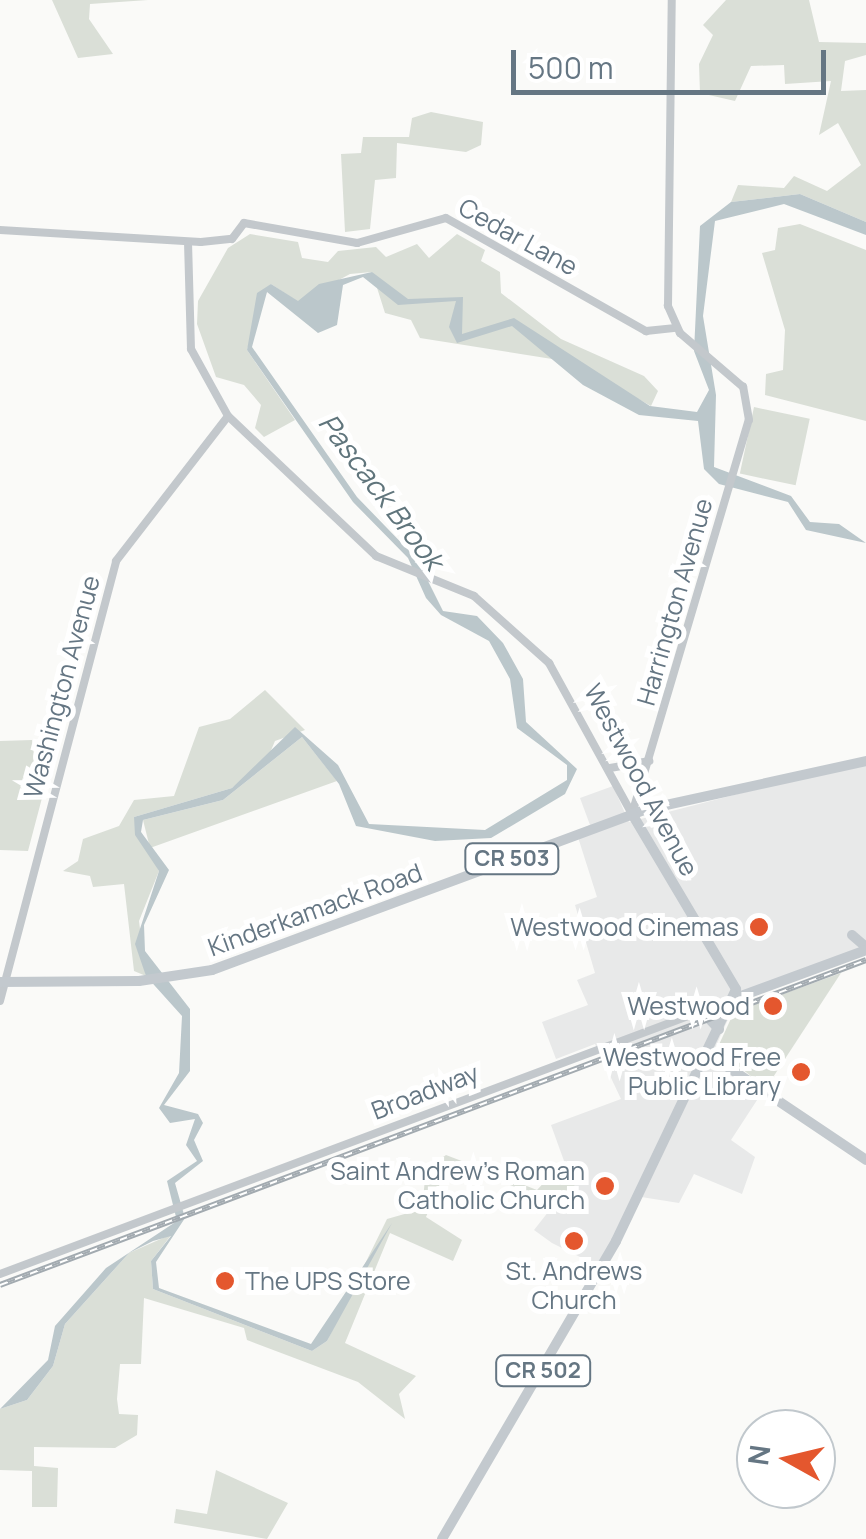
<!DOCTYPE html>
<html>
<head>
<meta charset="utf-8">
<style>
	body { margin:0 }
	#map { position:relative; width:866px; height:1539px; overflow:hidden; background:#fafaf8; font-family:Manrope,sans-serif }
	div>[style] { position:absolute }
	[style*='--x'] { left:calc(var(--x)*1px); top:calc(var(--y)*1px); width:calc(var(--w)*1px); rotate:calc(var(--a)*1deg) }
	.built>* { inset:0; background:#e8e9e9 }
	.green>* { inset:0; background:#dadfd7; transform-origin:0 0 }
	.water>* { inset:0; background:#bbc7cb }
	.minor>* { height:8px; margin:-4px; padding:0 4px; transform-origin:4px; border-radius:4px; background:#c3c8cc }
	.major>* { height:10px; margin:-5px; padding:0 5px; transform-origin:5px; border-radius:5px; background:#c3c9ce }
	.rail>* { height:6px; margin-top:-3px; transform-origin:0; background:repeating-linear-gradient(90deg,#fff 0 8px,#a2aab0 0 16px); box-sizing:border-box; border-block:2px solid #a2aab0 }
	.dots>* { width:28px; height:28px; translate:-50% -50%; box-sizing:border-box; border:5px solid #fff; border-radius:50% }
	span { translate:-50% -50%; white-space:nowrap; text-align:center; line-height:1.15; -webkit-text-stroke:10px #fff; paint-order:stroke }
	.shield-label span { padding:2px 8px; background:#fff; border:2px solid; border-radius:8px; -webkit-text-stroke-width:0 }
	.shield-label { font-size:22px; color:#657683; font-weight:700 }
	.street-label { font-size:25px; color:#657683 }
	.poi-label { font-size:25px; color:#657683 }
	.right { translate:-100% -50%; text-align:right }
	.left { translate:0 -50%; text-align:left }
	.water-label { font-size:28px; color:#60757c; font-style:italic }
	.north { position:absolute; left:736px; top:1409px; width:100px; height:100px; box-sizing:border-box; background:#fff; border:2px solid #c1c8cd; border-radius:50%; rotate:278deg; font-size:28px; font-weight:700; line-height:40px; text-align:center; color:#657683 }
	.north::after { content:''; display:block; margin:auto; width:35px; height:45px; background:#e4572e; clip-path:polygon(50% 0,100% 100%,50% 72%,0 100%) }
	.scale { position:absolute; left:511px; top:50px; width:315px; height:45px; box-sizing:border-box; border:5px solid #657683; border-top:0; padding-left:12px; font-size:30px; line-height:35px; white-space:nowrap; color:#657683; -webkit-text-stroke:8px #fff; paint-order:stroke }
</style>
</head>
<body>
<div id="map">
	<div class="built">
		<i style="clip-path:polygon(866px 761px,866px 946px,740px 993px,710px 1059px,761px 1094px,731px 1140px,755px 1157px,742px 1194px,694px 1174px,679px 1203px,635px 1196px,598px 1266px,552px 1243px,534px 1230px,582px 1169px,568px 1172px,551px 1125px,621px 1099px,595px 1044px,556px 1059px,542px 1022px,588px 1005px,577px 980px,595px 973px,575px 905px,597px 897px,576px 831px,590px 825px,580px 798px,613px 786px,629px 822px)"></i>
	</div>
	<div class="green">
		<i style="clip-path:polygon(52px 0,148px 0,90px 4px,89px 19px,113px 54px,78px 58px)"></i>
		<i style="clip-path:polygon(726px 0,809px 0,819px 42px,866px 43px,866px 55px,845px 61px,841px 91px,866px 90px,866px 222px,800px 194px,731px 202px,738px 185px,784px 188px,794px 176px,827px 191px,861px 165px,838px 123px,819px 135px,831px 81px,785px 84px,784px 65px,751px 66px,735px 101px,700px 93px,699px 64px,713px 35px,703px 25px)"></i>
		<i style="clip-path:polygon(431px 112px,483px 122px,481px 145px,466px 152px,397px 143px,396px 178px,375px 180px,370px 229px,345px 232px,341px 154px,361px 153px,363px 137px,409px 137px,412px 118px)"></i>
		<i style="clip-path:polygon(800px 224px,866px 250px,866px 421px,765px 395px,766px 374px,783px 370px,785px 330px,762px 253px,775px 250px,778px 228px)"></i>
		<i style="clip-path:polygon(250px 234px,298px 242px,302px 258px,328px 262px,338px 251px,376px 247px,386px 257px,417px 244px,429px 258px,457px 234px,485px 250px,481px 261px,500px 272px,501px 293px,561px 339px,644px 376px,658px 391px,651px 406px,571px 362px,420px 338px,411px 320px,385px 313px,372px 272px,350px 274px,298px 302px,271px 284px,259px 307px,247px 350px,295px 420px,264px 437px,255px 428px,261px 405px,244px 385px,216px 377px,197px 324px,198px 301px,228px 248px)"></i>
		<i style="left:754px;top:407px;width:57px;height:68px;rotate:12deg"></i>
		<i style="clip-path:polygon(265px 690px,305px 730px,275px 741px,266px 762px,232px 788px,134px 817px,159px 871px,139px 921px,146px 976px,134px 971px,124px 884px,93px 887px,90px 876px,63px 871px,78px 861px,83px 839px,119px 826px,134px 800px,174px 796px,199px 727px,230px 719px)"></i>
		<i style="clip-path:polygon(302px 737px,337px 781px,150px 848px,143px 820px,223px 800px)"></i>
		<i style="clip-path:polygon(32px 740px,37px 777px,47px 779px,28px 851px,0 850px,0 741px)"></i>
		<i style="clip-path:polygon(841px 973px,766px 1088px,717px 1049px,734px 1012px)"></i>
		<i style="clip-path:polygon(446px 1155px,537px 1190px,564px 1161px,568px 1172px,585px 1168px,568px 1196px,550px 1200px,449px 1162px,426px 1217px,462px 1240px,453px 1261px,390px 1233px,345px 1343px,416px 1376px,399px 1394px,405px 1419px,358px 1382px,247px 1340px,244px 1328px,144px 1298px,141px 1364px,120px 1364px,117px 1399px,119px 1414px,138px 1415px,137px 1435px,115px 1448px,34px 1447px,34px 1466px,58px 1468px,57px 1507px,32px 1507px,32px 1471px,0 1470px,0 1409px,27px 1400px,53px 1366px,65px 1324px,129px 1253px,172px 1234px,151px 1261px,153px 1289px,312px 1351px,327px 1341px,387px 1219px,422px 1209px,426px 1169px)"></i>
		<i style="clip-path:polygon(216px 1470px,288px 1503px,267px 1539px,174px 1523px,176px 1509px,207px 1514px)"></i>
	</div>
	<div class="water">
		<i style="clip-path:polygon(800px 194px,866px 222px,866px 235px,784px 204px,715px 221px,703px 316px,716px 395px,714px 467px,791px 496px,810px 522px,839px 524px,866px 543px,806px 530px,788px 502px,719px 484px,704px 469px,698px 421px,639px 415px,583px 385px,512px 326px,457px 343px,449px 327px,456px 301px,398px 305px,363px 277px,343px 285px,337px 325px,318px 333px,267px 292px,252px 347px,357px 497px,417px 559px,443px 611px,477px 616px,503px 643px,523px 679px,526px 722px,577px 769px,565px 794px,491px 838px,435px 841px,356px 826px,339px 784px,302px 737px,223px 800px,143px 820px,141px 832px,169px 870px,144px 925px,145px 951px,190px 1009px,190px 1071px,164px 1105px,198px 1114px,203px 1123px,194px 1140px,203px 1161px,175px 1183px,185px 1218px,156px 1262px,159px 1288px,311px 1344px,392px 1223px,327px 1341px,312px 1351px,153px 1289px,151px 1261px,171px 1236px,153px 1241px,129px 1253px,65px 1324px,53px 1366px,27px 1400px,0 1409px,48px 1360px,55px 1326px,106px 1268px,177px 1221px,167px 1181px,197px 1161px,186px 1145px,195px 1119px,170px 1123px,159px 1108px,179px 1073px,182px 1016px,146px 976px,135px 944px,159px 871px,135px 835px,134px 817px,232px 788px,295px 727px,338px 765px,369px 824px,485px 830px,567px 780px,567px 765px,517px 728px,510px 679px,489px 641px,441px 615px,426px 598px,408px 558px,353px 502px,247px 350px,257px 293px,271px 284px,298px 301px,319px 284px,372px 272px,408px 299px,463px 297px,462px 334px,514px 318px,650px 406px,697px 412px,709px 390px,694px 351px,700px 226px,731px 202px)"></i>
	</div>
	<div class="minor">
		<i style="--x:0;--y:230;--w:201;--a:3.4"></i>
		<i style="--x:201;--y:242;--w:31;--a:-6"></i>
		<i style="--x:232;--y:239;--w:20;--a:-53"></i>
		<i style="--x:244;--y:223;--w:115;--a:10"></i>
		<i style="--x:357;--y:243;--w:92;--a:-15.7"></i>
		<i style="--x:446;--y:218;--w:230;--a:29.5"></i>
		<i style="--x:646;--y:331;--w:30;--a:-6"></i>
		<i style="--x:188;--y:242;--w:107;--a:88.4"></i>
		<i style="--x:191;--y:349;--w:77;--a:61.1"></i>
		<i style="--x:228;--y:416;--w:204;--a:43.4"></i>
		<i style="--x:376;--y:556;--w:106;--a:22.2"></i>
		<i style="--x:474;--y:596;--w:101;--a:41.8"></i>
		<i style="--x:549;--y:663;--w:172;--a:61.2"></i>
		<i style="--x:610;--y:768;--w:40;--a:-10"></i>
		<i style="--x:632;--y:814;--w:411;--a:-73.5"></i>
		<i style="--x:749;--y:420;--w:34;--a:-100"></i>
		<i style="--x:743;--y:387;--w:83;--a:-139.4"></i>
		<i style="--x:680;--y:333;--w:30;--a:-114"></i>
		<i style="--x:668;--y:306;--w:306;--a:-89.3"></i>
		<i style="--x:0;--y:1001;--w:455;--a:-75.2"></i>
		<i style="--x:116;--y:561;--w:183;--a:-52.3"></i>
		<i style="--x:0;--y:1274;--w:781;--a:-20.55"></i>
	</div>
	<div class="major">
		<i style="--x:852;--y:935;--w:18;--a:41"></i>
		<i style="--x:0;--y:982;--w:139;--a:-0.4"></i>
		<i style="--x:139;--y:981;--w:74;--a:-8.6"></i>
		<i style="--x:212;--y:970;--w:465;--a:-20.3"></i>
		<i style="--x:648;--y:809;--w:223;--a:-12.4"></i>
		<i style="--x:733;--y:999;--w:142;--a:-20.2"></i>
		<i style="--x:702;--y:1011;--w:25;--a:47"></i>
		<i style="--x:707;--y:1053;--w:192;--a:33.9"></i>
		<i style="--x:442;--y:1539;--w:345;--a:-59.7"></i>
		<i style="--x:616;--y:1241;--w:279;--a:-64.5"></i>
		<i style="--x:736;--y:989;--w:204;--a:-120.7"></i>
	</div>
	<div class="rail">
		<i style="--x:0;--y:1285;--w:925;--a:-20.57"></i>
	</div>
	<div class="dots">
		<i style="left:759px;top:927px;background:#e4572e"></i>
		<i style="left:773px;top:1006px;background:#e4572e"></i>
		<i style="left:801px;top:1072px;background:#e4572e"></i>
		<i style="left:605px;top:1186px;background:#e4572e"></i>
		<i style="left:574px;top:1241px;background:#e4572e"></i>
		<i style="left:225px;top:1281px;background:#e4572e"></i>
	</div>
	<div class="shield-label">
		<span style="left:512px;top:859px">CR 503</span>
		<span style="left:543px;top:1371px">CR 502</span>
	</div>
	<div class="street-label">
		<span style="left:518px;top:237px;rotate:29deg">Cedar Lane</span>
		<span style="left:675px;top:602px;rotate:-74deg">Harrington Avenue</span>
		<span style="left:62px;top:687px;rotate:-75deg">Washington Avenue</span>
		<span style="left:641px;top:780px;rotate:62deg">Westwood Avenue</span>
		<span style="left:315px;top:910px;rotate:-20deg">Kinderkamack Road</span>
		<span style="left:425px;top:1092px;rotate:-21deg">Broadway</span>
	</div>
	<div class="poi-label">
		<span class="right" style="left:739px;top:927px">Westwood Cinemas</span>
		<span class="right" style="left:750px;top:1006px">Westwood</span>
		<span class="right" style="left:781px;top:1072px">Westwood Free<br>Public Library</span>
		<span class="right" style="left:585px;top:1186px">Saint Andrew's Roman<br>Catholic Church</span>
		<span style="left:574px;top:1286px">St. Andrews<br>Church</span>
		<span class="left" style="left:245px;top:1281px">The UPS Store</span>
	</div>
	<div class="water-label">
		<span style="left:382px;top:491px;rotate:53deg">Pascack Brook</span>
	</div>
	<div class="north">N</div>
	<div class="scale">500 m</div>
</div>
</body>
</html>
